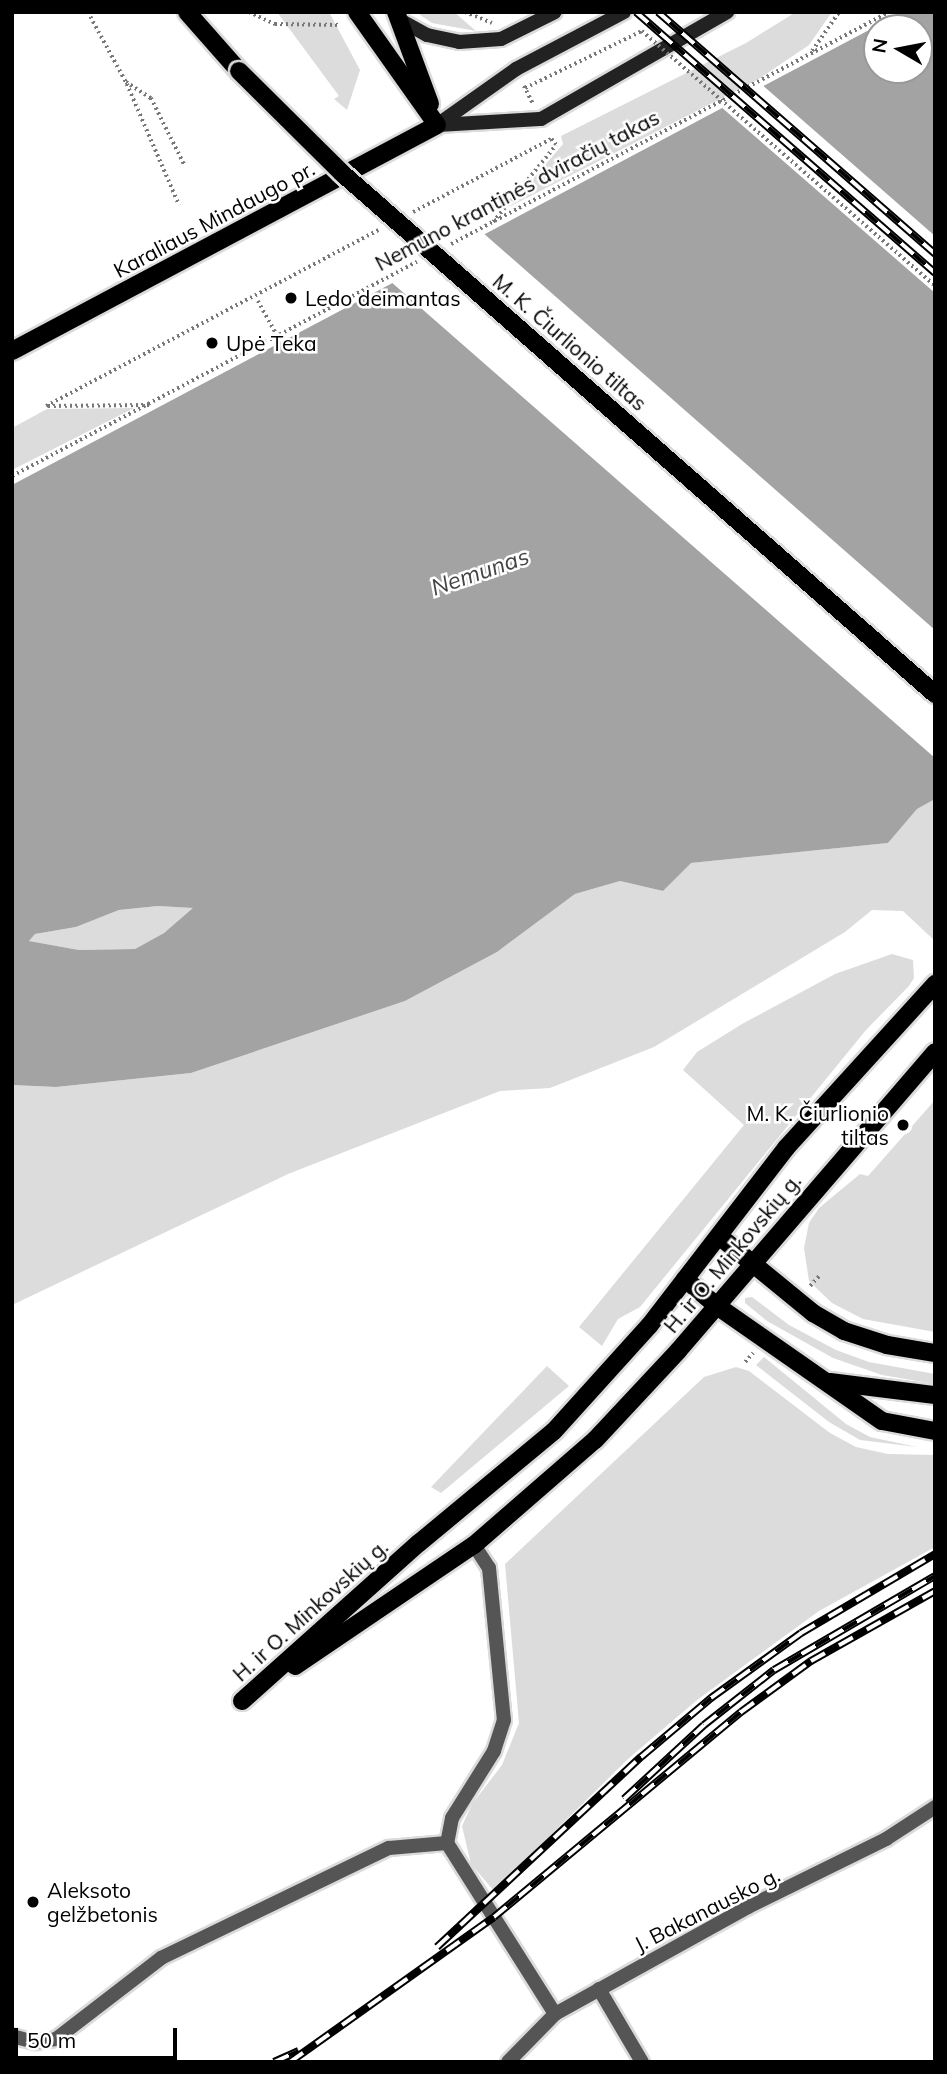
<!DOCTYPE html>
<html>
<head>
<meta charset="utf-8">
<style>
	body { margin:0 }
	#map { position:relative; width:947px; height:2074px; overflow:hidden; background:#fff; font-family:Mulish,sans-serif }
	div>[style] { position:absolute }
	[style*='--x'] { left:calc(var(--x)*1px); top:calc(var(--y)*1px); width:calc(var(--w)*1px); rotate:calc(var(--a)*1deg) }
	.green>* { inset:0; background:#dcdcdc }
	.water>* { inset:0; background:#a3a3a3 }
	.pier>* { inset:0; background:#fff }
	.path>* { height:3.5px; margin-top:-1.75px; transform-origin:0; background:repeating-linear-gradient(90deg,#777 0 2px,transparent 0 5.5px) }
	.roads { filter:drop-shadow(2px 0 #dbdbdb) drop-shadow(-2px 0 #dbdbdb) drop-shadow(0 2px #dbdbdb) drop-shadow(0 -2px #dbdbdb) }
	.minor>* { height:14px; margin:-7px; padding:0 7px; transform-origin:7px; border-radius:7px; background:#555 }
	.secondary>* { height:14px; margin:-7px; padding:0 7px; transform-origin:7px; border-radius:7px; background:#222 }
	.primary>* { height:18px; margin:-9px; padding:0 9px; transform-origin:9px; border-radius:9px; background:#000 }
	.rail>* { height:8px; margin-top:-4px; transform-origin:0; background:repeating-linear-gradient(90deg,#fff 0 16px,#000 0 32px); box-sizing:border-box; border-block:2px solid #000 }
	.path-bridge>* { height:3.5px; margin-top:-1.75px; transform-origin:0; background:repeating-linear-gradient(90deg,#777 0 2px,transparent 0 5.5px) }
	.bridges { filter:drop-shadow(2px 0 #dbdbdb) drop-shadow(-2px 0 #dbdbdb) drop-shadow(0 2px #dbdbdb) drop-shadow(0 -2px #dbdbdb) }
	.primary-bridge>* { height:18px; margin:-9px; padding:0 9px; transform-origin:9px; border-radius:9px; background:#000 }
	.dots>* { width:19px; height:19px; translate:-50% -50%; box-sizing:border-box; border:4px solid #fff; border-radius:50% }
	span { translate:-50% -50%; white-space:nowrap; text-align:center; line-height:1.15; -webkit-text-stroke:5px #fff; paint-order:stroke }
	.street-label { font-size:21px; color:#000 }
	.poi-label { font-size:21px; color:#000 }
	.left { translate:0 -50%; text-align:left }
	.right { translate:-100% -50%; text-align:right }
	.water-label { font-size:23px; color:#444; font-style:italic }
	.frame { position:absolute; inset:0; border:14px solid #000; pointer-events:none }
	.north { position:absolute; left:863px; top:14px; width:70px; height:70px; box-sizing:border-box; background:#fff; border:2px solid #999; border-radius:50%; rotate:280deg; font-size:19px; font-weight:700; line-height:28px; text-align:center; color:#000 }
	.north::after { content:''; display:block; margin:auto; width:24px; height:32px; background:#000; clip-path:polygon(50% 0,100% 100%,50% 72%,0 100%) }
	.scale { position:absolute; left:14px; top:2028px; width:163px; height:32px; box-sizing:border-box; border:4px solid #000; border-top:0; padding-left:9px; font-size:21px; line-height:24px; white-space:nowrap; color:#000; -webkit-text-stroke:5px #fff; paint-order:stroke }
</style>
</head>
<body>
<div id="map">
	<div class="green">
		<i style="clip-path:polygon(277px 12px,329px 12px,360px 70px,347px 110px,334px 99px,339px 96px)"></i>
		<i style="clip-path:polygon(416px 12px,454px 12px,476px 31px,432px 23px)"></i>
		<i style="clip-path:polygon(796px 12px,832px 12px,809px 45px,757px 80px,509px 207px,563px 144px,561px 136px,746px 43px)"></i>
		<i style="clip-path:polygon(134px 408px,12px 470px,12px 428px,47px 409px)"></i>
		<i style="clip-path:polygon(935px 799px,935px 941px,903px 911px,872px 910px,845px 932px,654px 1047px,550px 1088px,500px 1091px,288px 1174px,12px 1305px,12px 1085px,56px 1087px,191px 1073px,405px 1001px,497px 952px,575px 894px,620px 881px,663px 891px,690px 863px,888px 843px,917px 809px)"></i>
		<i style="clip-path:polygon(158px 906px,194px 908px,164px 933px,135px 949px,79px 950px,29px 941px,35px 934px,76px 927px,119px 910px)"></i>
		<i style="clip-path:polygon(892px 954px,913px 960px,914px 978px,909px 986px,866px 1030px,640px 1307px,618px 1319px,602px 1346px,579px 1327px,744px 1125px,683px 1070px,697px 1052px,742px 1024px,835px 974px)"></i>
		<i style="clip-path:polygon(935px 1100px,935px 1332px,863px 1319px,832px 1303px,809px 1281px,804px 1248px,809px 1223px,819px 1208px,860px 1174px,868px 1176px)"></i>
		<i style="clip-path:polygon(752px 1297px,789px 1325px,836px 1350px,869px 1362px,935px 1374px,935px 1384px,882px 1375px,833px 1358px,767px 1321px,745px 1303px,745px 1298px)"></i>
		<i style="clip-path:polygon(764px 1357px,846px 1424px,870px 1437px,917px 1447px,860px 1440px,829px 1422px,756px 1365px)"></i>
		<i style="clip-path:polygon(547px 1366px,569px 1386px,441px 1493px,431px 1487px)"></i>
		<i style="clip-path:polygon(736px 1367px,749px 1371px,830px 1433px,856px 1447px,888px 1454px,935px 1455px,935px 1547px,819px 1611px,697px 1700px,628px 1759px,494px 1891px,471px 1864px,462px 1826px,472px 1804px,502px 1765px,519px 1723px,505px 1564px,704px 1377px)"></i>
	</div>
	<div class="water">
		<i style="clip-path:polygon(evenodd,903px 12px,935px 12px,935px 799px,917px 809px,888px 843px,691px 863px,663px 891px,620px 881px,575px 894px,497px 952px,405px 1001px,191px 1073px,56px 1087px,12px 1085px,12px 485px,903px 12px,877px 28px,919px 28px,919px 70px,877px 70px,877px 28px,903px 12px,158px 906px,193px 908px,164px 933px,135px 949px,79px 950px,29px 941px,35px 934px,76px 927px,119px 910px,158px 906px)"></i>
	</div>
	<div class="pier">
		<i style="clip-path:polygon(761px 84px,935px 236px,935px 293px,720px 106px)"></i>
		<i style="clip-path:polygon(482px 232px,935px 630px,935px 758px,390px 281px)"></i>
	</div>
	<div class="path">
		<i style="--x:88;--y:12;--w:80;--a:61.5"></i>
		<i style="--x:126;--y:82;--w:30;--a:33"></i>
		<i style="--x:151;--y:98;--w:76;--a:63.4"></i>
		<i style="--x:249;--y:12;--w:29;--a:25"></i>
		<i style="--x:275;--y:24;--w:66;--a:0.9"></i>
		<i style="--x:465;--y:12;--w:29;--a:22"></i>
		<i style="--x:812;--y:51;--w:47;--a:-55.3"></i>
		<i style="--x:127;--y:84;--w:132;--a:66.7"></i>
		<i style="--x:524;--y:86;--w:20;--a:63"></i>
		<i style="--x:525;--y:88;--w:130;--a:-26"></i>
		<i style="--x:413;--y:212;--w:156;--a:-27.9"></i>
		<i style="--x:493;--y:222;--w:99;--a:-50.7"></i>
		<i style="--x:556;--y:145;--w:8;--a:-130"></i>
		<i style="--x:451;--y:244;--w:496;--a:-27.9"></i>
		<i style="--x:258;--y:301;--w:38;--a:61"></i>
		<i style="--x:46;--y:406;--w:376;--a:-27.9"></i>
		<i style="--x:48;--y:406;--w:101;--a:-0.6"></i>
		<i style="--x:12;--y:476;--w:458;--a:-27.9"></i>
		<i style="--x:810;--y:1286;--w:16;--a:-47"></i>
		<i style="--x:745;--y:1362;--w:12;--a:-48"></i>
	</div>
	<div class="roads">
		<div class="minor">
			<i style="--x:474;--y:1545;--w:27;--a:57"></i>
			<i style="--x:489;--y:1568;--w:153;--a:84.4"></i>
			<i style="--x:504;--y:1720;--w:33;--a:108"></i>
			<i style="--x:494;--y:1751;--w:79;--a:122.1"></i>
			<i style="--x:452;--y:1818;--w:25;--a:101"></i>
			<i style="--x:447;--y:1843;--w:202;--a:57.7"></i>
			<i style="--x:599;--y:1989;--w:85;--a:59.5"></i>
			<i style="--x:12;--y:2036;--w:24;--a:15"></i>
			<i style="--x:35;--y:2042;--w:21;--a:-8"></i>
			<i style="--x:56;--y:2039;--w:133;--a:-37.6"></i>
			<i style="--x:161;--y:1958;--w:253;--a:-25.8"></i>
			<i style="--x:389;--y:1848;--w:58;--a:-4.9"></i>
			<i style="--x:508;--y:2062;--w:67;--a:-45.6"></i>
			<i style="--x:555;--y:2014;--w:221;--a:-29"></i>
			<i style="--x:748;--y:1907;--w:154;--a:-26.2"></i>
			<i style="--x:886;--y:1839;--w:59;--a:-33.1"></i>
		</div>
		<div class="secondary">
			<i style="--x:400;--y:20;--w:31;--a:29"></i>
			<i style="--x:427;--y:35;--w:33;--a:12"></i>
			<i style="--x:459;--y:42;--w:42;--a:-4.1"></i>
			<i style="--x:501;--y:39;--w:60;--a:-26.6"></i>
			<i style="--x:437;--y:125;--w:104;--a:-3.3"></i>
			<i style="--x:541;--y:119;--w:215;--a:-29.9"></i>
			<i style="--x:437;--y:125;--w:97;--a:-35.3"></i>
			<i style="--x:516;--y:69;--w:122;--a:-27.8"></i>
		</div>
		<div class="primary">
			<i style="--x:187;--y:12;--w:79;--a:48.6"></i>
			<i style="--x:357;--y:12;--w:138;--a:54.7"></i>
			<i style="--x:396;--y:12;--w:98;--a:69.7"></i>
			<i style="--x:12;--y:351;--w:481;--a:-28"></i>
			<i style="--x:719;--y:1236;--w:122;--a:39.3"></i>
			<i style="--x:813;--y:1313;--w:36;--a:30"></i>
			<i style="--x:844;--y:1331;--w:45;--a:18"></i>
			<i style="--x:887;--y:1345;--w:49;--a:9.5"></i>
			<i style="--x:685;--y:1279;--w:42;--a:40.2"></i>
			<i style="--x:717;--y:1306;--w:201;--a:34.9"></i>
			<i style="--x:882;--y:1421;--w:54;--a:10.7"></i>
			<i style="--x:830;--y:1382;--w:106;--a:7.1"></i>
			<i style="--x:295;--y:1666;--w:216;--a:-34.1"></i>
			<i style="--x:474;--y:1545;--w:160;--a:-41"></i>
			<i style="--x:595;--y:1440;--w:122;--a:-47"></i>
			<i style="--x:678;--y:1351;--w:394;--a:-49.3"></i>
			<i style="--x:242;--y:1701;--w:237;--a:-41.8"></i>
			<i style="--x:419;--y:1543;--w:175;--a:-39.7"></i>
			<i style="--x:554;--y:1431;--w:142;--a:-47.9"></i>
			<i style="--x:649;--y:1326;--w:225;--a:-52.4"></i>
			<i style="--x:786;--y:1148;--w:222;--a:-47.7"></i>
		</div>
	</div>
	<div class="rail">
		<i style="--x:636;--y:12;--w:397;--a:41.1"></i>
		<i style="--x:658;--y:12;--w:368;--a:41.1"></i>
		<i style="--x:624;--y:1799;--w:109;--a:-42.8"></i>
		<i style="--x:704;--y:1725;--w:89;--a:-38.2"></i>
		<i style="--x:774;--y:1670;--w:186;--a:-30.3"></i>
		<i style="--x:437;--y:1947;--w:279;--a:-43"></i>
		<i style="--x:641;--y:1757;--w:92;--a:-40.1"></i>
		<i style="--x:711;--y:1698;--w:111;--a:-35.8"></i>
		<i style="--x:801;--y:1633;--w:156;--a:-30.5"></i>
		<i style="--x:274;--y:2062;--w:27;--a:-24"></i>
		<i style="--x:290;--y:2062;--w:250;--a:-35.4"></i>
		<i style="--x:494;--y:1917;--w:321;--a:-39.7"></i>
		<i style="--x:741;--y:1712;--w:87;--a:-36.1"></i>
		<i style="--x:811;--y:1661;--w:142;--a:-29.4"></i>
	</div>
	<div class="path-bridge">
		<i style="--x:642;--y:31;--w:388;--a:41"></i>
	</div>
	<div class="bridges">
		<div class="primary-bridge">
			<i style="--x:239;--y:71;--w:146;--a:44.7"></i>
			<i style="--x:343;--y:174;--w:788;--a:41.3"></i>
		</div>
	</div>
	<div class="dots">
		<i style="left:291px;top:298px;background:#000"></i>
		<i style="left:212px;top:343px;background:#000"></i>
		<i style="left:903px;top:1125px;background:#000"></i>
		<i style="left:33px;top:1902px;background:#000"></i>
	</div>
	<div class="street-label">
		<span style="left:517px;top:190px;rotate:-28deg">Nemuno krantinės dviračių takas</span>
		<span style="left:214px;top:219px;rotate:-28deg">Karaliaus Mindaugo pr.</span>
		<span style="left:570px;top:342px;rotate:41deg">M. K. Čiurlionio tiltas</span>
		<span style="left:732px;top:1253px;rotate:-50deg">H. ir O. Minkovskių g.</span>
		<span style="left:310px;top:1610px;rotate:-42deg">H. ir O. Minkovskių g.</span>
		<span style="left:707px;top:1909px;rotate:-27deg">J. Bakanausko g.</span>
	</div>
	<div class="poi-label">
		<span class="left" style="left:305px;top:298px">Ledo deimantas</span>
		<span class="left" style="left:226px;top:343px">Upė Teka</span>
		<span class="right" style="left:889px;top:1125px">M. K. Čiurlionio<br>tiltas</span>
		<span class="left" style="left:47px;top:1902px">Aleksoto<br>gelžbetonis</span>
	</div>
	<div class="water-label">
		<span style="left:480px;top:572px;rotate:-19deg">Nemunas</span>
	</div>
	<div class="frame"></div>
	<div class="north">N</div>
	<div class="scale">50 m</div>
</div>
</body>
</html>
